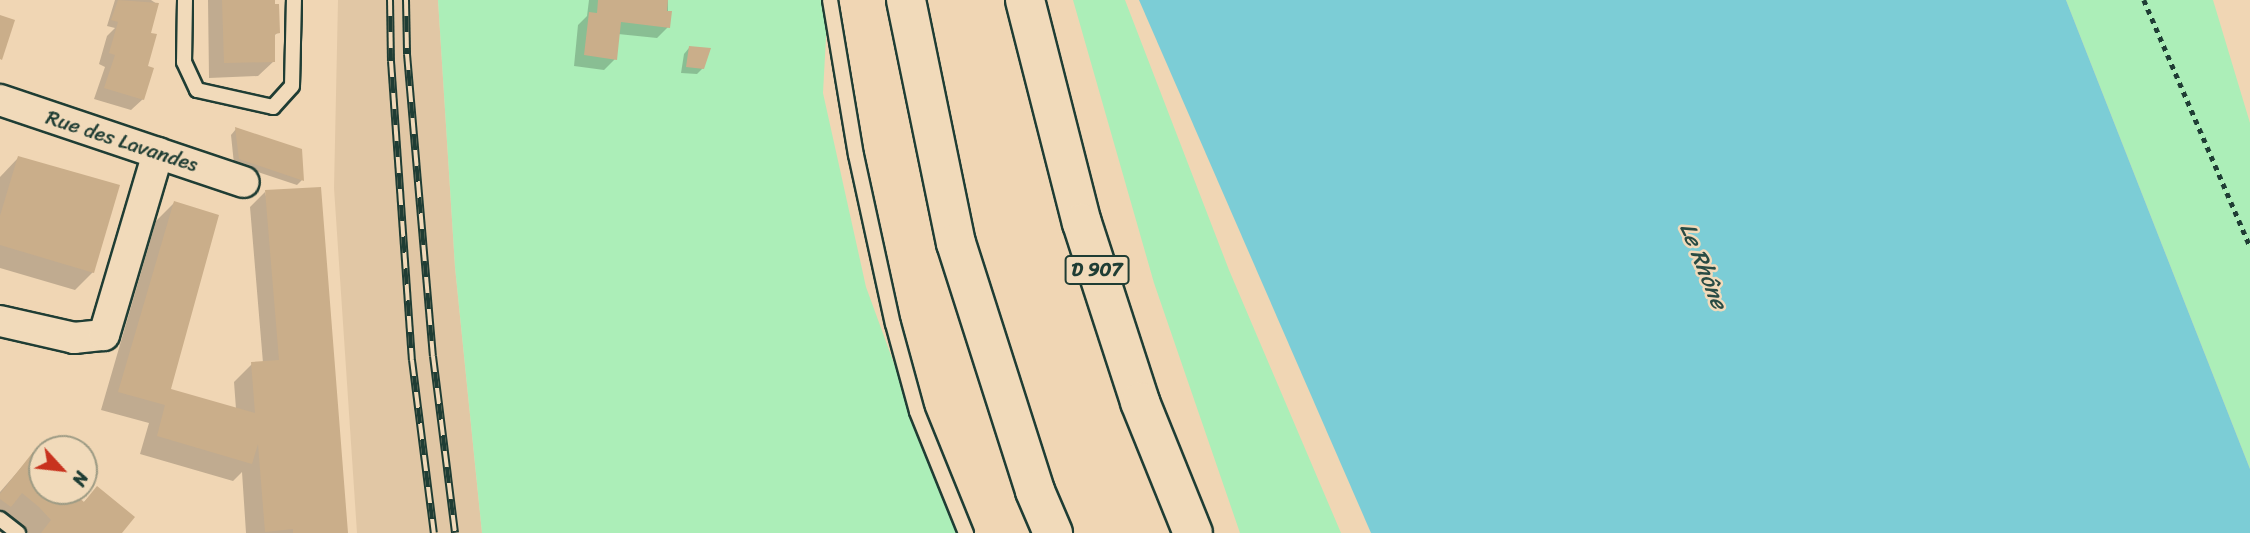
<!DOCTYPE html>
<html>
<head>
<meta charset="utf-8">
<style>
	body { margin:0 }
	#map { position:relative; width:2250px; height:533px; overflow:hidden; background:#f0d6b4; font-family:Sriracha,sans-serif }
	div>[style] { position:absolute }
	[style*='--x'] { left:calc(var(--x)*1px); top:calc(var(--y)*1px); width:calc(var(--w)*1px); rotate:calc(var(--a)*1deg) }
	.built>* { inset:0; background:#e1c7a5 }
	.green>* { inset:0; background:#aceeb8 }
	.water>* { inset:0; background:#7ccdd6 }
	.shadow>* { inset:0; background:#0003 }
	.building>* { inset:0; background:#caae8a }
	.path>* { height:4.5px; margin-top:-2.25px; transform-origin:0; background:repeating-linear-gradient(90deg,#1f3d34 0 5px,transparent 0 10px) }
	.roads { filter:drop-shadow(2px 0 #1f3d34) drop-shadow(-2px 0 #1f3d34) drop-shadow(0 2px #1f3d34) drop-shadow(0 -2px #1f3d34) }
	.service>* { height:14px; margin:-7px; padding:0 7px; transform-origin:7px; border-radius:7px; background:#f1daba }
	.minor>* { height:30px; margin:-15px; padding:0 15px; transform-origin:15px; border-radius:15px; background:#f1daba }
	.trunk>* { height:38px; margin:-19px; padding:0 19px; transform-origin:19px; border-radius:19px; background:#f1daba }
	.rail>* { height:8px; margin-top:-4px; transform-origin:0; background:repeating-linear-gradient(90deg,#f1daba 0 16px,#1f3d34 0 32px); box-sizing:border-box; border-block:2px solid #1f3d34 }
	span { translate:-50% -50%; white-space:nowrap; text-align:center; line-height:1.15; -webkit-text-stroke:5px #f1daba; paint-order:stroke }
	.shield-label span { padding:2px 5px; background:#f1daba; border:2px solid; border-radius:5px; -webkit-text-stroke-width:0 }
	.shield-label { font-size:19px; color:#1f3d34; font-weight:700 }
	.street-label { font-size:21px; color:#1f3d34 }
	.water-label { font-size:23px; color:#284b44; font-style:italic }
	.north { position:absolute; left:28px; top:435px; width:70px; height:70px; box-sizing:border-box; background:#f1daba; border:2px solid #9d9b84; border-radius:50%; rotate:117deg; font-size:19px; font-weight:700; line-height:28px; text-align:center; color:#1f3d34 }
	.north::after { content:''; display:block; margin:auto; width:24px; height:32px; background:#c8321e; clip-path:polygon(50% 0,100% 100%,50% 72%,0 100%) }
</style>
</head>
<body>
<div id="map">
	<div class="built">
		<i style="clip-path:polygon(338px 0,438px 0,455px 267px,482px 533px,357px 533px,334px 188px)"></i>
	</div>
	<div class="green">
		<i style="clip-path:polygon(438px 0,828px 0,823px 93px,866px 287px,956px 533px,482px 533px,455px 267px)"></i>
		<i style="clip-path:polygon(1073px 0,1125px 0,1229px 270px,1341px 533px,1240px 533px,1154px 283px)"></i>
		<i style="clip-path:polygon(2066px 0,2213px 0,2250px 123px,2250px 469px)"></i>
	</div>
	<div class="water">
		<i style="clip-path:polygon(1139px 0,2066px 0,2250px 469px,2250px 533px,1371px 533px)"></i>
	</div>
	<div class="shadow">
		<i style="clip-path:polygon(115px 0,151px 0,157px 4px,149px 34px,143px 99px,131px 110px,94px 99px,105px 67px,99px 64px,107px 36px,115px 28px,107px 26px)"></i>
		<i style="clip-path:polygon(208px 0,273px 0,278px 32px,273px 37px,274px 61px,258px 76px,209px 78px)"></i>
		<i style="clip-path:polygon(589px 0,668px 0,668px 27px,657px 38px,618px 34px,615px 59px,604px 70px,574px 66px,578px 25px,587px 16px)"></i>
		<i style="clip-path:polygon(689px 48px,703px 68px,697px 74px,681px 73px,684px 54px)"></i>
		<i style="clip-path:polygon(236px 129px,302px 180px,297px 185px,234px 164px,231px 135px)"></i>
		<i style="clip-path:polygon(18px 158px,93px 272px,75px 290px,0 268px,0 177px)"></i>
		<i style="clip-path:polygon(265px 192px,346px 533px,246px 533px,242px 472px,233px 481px,140px 454px,149px 423px,101px 410px,156px 221px,174px 203px,168px 390px,236px 409px,234px 382px,252px 364px,263px 363px,250px 207px)"></i>
		<i style="clip-path:polygon(33px 454px,42px 461px,42px 491px,68px 491px,83px 503px,97px 489px,120px 533px,28px 533px,4px 511px,0 515px,0 492px)"></i>
	</div>
	<div class="building">
		<i style="clip-path:polygon(118px 0,159px 3px,151px 33px,157px 34px,148px 66px,154px 68px,144px 100px,104px 88px,115px 55px,109px 53px,118px 22px,111px 20px)"></i>
		<i style="clip-path:polygon(222px 0,275px 0,275px 4px,279px 4px,280px 33px,275px 34px,275px 62px,224px 63px)"></i>
		<i style="clip-path:polygon(598px 0,668px 0,667px 11px,672px 11px,670px 28px,621px 22px,617px 60px,584px 55px,589px 12px,597px 13px)"></i>
		<i style="clip-path:polygon(0 15px,15px 20px,2px 60px,0 59px)"></i>
		<i style="clip-path:polygon(689px 46px,711px 48px,704px 69px,686px 67px)"></i>
		<i style="clip-path:polygon(235px 127px,302px 149px,304px 181px,239px 159px)"></i>
		<i style="clip-path:polygon(18px 156px,120px 185px,94px 273px,0 245px,0 216px)"></i>
		<i style="clip-path:polygon(321px 187px,348px 533px,293px 533px,293px 529px,265px 532px,258px 444px,252px 464px,157px 436px,165px 405px,118px 392px,174px 201px,219px 215px,171px 389px,255px 413px,251px 362px,279px 360px,265px 190px)"></i>
		<i style="clip-path:polygon(33px 452px,42px 459px,42px 491px,71px 491px,84px 502px,97px 486px,135px 517px,122px 533px,41px 533px,51px 520px,39px 507px,22px 493px,11px 507px,0 499px,0 494px)"></i>
	</div>
	<div class="path">
		<i style="--x:2144;--y:0;--w:268;--a:66.7"></i>
	</div>
	<div class="roads">
		<div class="service">
			<i style="--x:185;--y:0;--w:62;--a:90.9"></i>
			<i style="--x:184;--y:62;--w:31;--a:65"></i>
			<i style="--x:197;--y:90;--w:78;--a:12.6"></i>
			<i style="--x:273;--y:107;--w:28;--a:-48"></i>
			<i style="--x:292;--y:86;--w:86;--a:-88.7"></i>
			<i style="--x:830;--y:0;--w:157;--a:80.5"></i>
			<i style="--x:856;--y:155;--w:173;--a:77.7"></i>
			<i style="--x:893;--y:324;--w:91;--a:74.7"></i>
			<i style="--x:917;--y:412;--w:131;--a:68"></i>
			<i style="--x:0;--y:519;--w:23;--a:38"></i>
		</div>
		<div class="minor">
			<i style="--x:0;--y:100;--w:257;--a:18.6"></i>
			<i style="--x:0;--y:321;--w:76;--a:12.9"></i>
			<i style="--x:74;--y:338;--w:30;--a:-6"></i>
			<i style="--x:104;--y:335;--w:190;--a:-73.5"></i>
		</div>
		<div class="trunk">
			<i style="--x:906;--y:0;--w:248;--a:78.4"></i>
			<i style="--x:956;--y:243;--w:260;--a:72.3"></i>
			<i style="--x:1035;--y:491;--w:46;--a:66.8"></i>
			<i style="--x:1025;--y:0;--w:230;--a:75.7"></i>
			<i style="--x:1082;--y:223;--w:188;--a:72"></i>
			<i style="--x:1140;--y:402;--w:141;--a:68"></i>
		</div>
	</div>
	<div class="rail">
		<i style="--x:390;--y:0;--w:61;--a:89.1"></i>
		<i style="--x:391;--y:61;--w:300;--a:86"></i>
		<i style="--x:412;--y:360;--w:174;--a:82.8"></i>
		<i style="--x:406;--y:0;--w:54;--a:88.9"></i>
		<i style="--x:407;--y:54;--w:303;--a:85.1"></i>
		<i style="--x:433;--y:356;--w:178;--a:82.9"></i>
	</div>
	<div class="shield-label">
		<span style="left:1097px;top:270px">D 907</span>
	</div>
	<div class="street-label">
		<span style="left:122px;top:141px;rotate:18deg">Rue des Lavandes</span>
	</div>
	<div class="water-label">
		<span style="left:1703px;top:266px;rotate:68deg">Le Rhône</span>
	</div>
	<div class="north">N</div>
</div>
</body>
</html>
